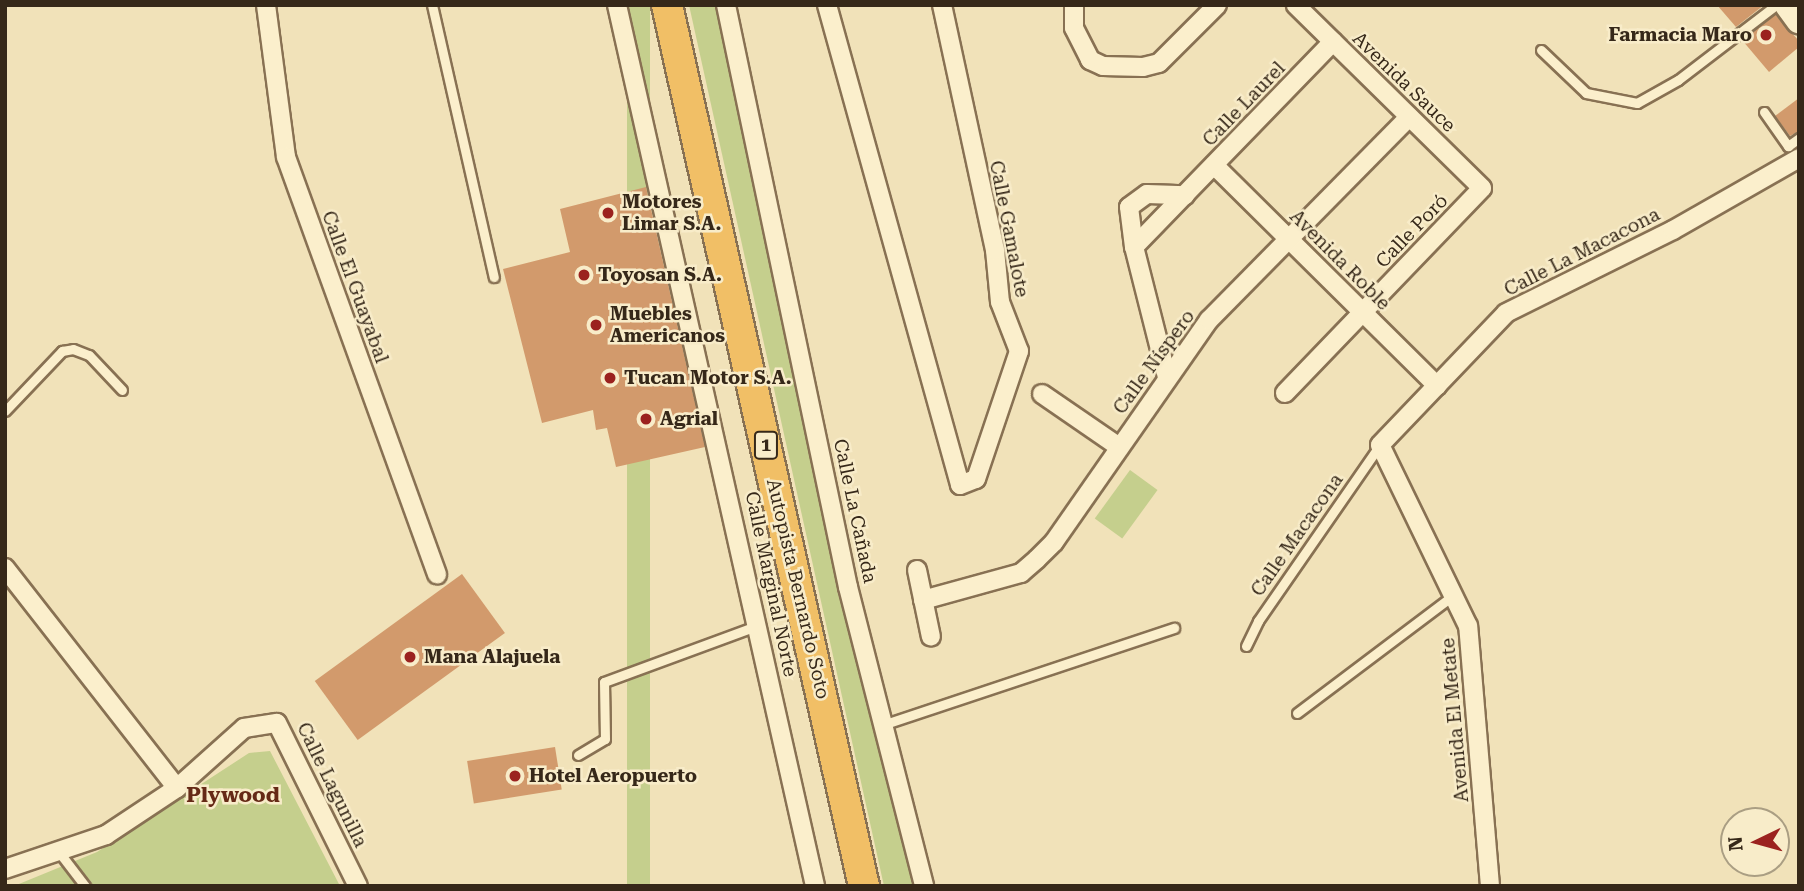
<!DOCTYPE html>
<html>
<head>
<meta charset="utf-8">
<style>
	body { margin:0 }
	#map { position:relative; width:1804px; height:891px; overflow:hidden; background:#f1e2b9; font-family:"Roboto Serif",serif }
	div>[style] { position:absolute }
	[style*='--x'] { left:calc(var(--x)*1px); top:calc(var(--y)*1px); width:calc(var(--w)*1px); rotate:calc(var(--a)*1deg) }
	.green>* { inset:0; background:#c5cf8d; transform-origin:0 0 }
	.building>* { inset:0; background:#d29a6c; transform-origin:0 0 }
	.roads { filter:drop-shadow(2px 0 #887153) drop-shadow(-2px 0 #887153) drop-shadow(0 2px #887153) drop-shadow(0 -2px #887153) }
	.service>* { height:9px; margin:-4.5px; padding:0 4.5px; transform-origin:4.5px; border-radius:4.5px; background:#fbefcc }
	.minor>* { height:18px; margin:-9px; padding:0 9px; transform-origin:9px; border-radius:9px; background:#fbefcc }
	.secondary>* { height:26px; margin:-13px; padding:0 13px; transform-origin:13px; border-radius:13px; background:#fbefcc }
	.trunk>* { height:30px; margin:-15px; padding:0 15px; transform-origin:15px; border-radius:15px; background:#f1bf66 }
	.dots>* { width:19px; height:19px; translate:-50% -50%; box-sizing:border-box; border:4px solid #f8ecc9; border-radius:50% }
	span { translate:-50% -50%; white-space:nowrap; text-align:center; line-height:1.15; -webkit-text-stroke:5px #f8ecc9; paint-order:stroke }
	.shield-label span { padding:2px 5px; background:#f8ecc9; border:2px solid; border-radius:5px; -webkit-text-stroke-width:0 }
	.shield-label { font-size:18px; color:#362819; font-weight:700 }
	.poi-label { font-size:19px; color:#362819; font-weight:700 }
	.right { translate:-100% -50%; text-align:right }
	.left { translate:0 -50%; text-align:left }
	.street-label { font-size:19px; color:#362819 }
	.neighbourhood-label { font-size:21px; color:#652916; font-weight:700 }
	.frame { position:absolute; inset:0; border:7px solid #362819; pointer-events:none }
	.north { position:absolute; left:1720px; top:807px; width:70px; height:70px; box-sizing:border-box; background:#f8ecc9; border:2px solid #aa9e83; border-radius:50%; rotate:265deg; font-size:19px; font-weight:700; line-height:28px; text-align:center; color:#362819 }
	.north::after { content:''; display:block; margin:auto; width:24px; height:32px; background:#9b221f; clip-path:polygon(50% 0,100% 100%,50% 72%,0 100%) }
</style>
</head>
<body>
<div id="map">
	<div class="green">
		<i style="left:627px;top:5px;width:23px;height:902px"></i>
		<i style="clip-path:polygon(689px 5px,720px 5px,920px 886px,884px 886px)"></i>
		<i style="left:1130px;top:470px;width:34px;height:60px;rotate:36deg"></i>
		<i style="clip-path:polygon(270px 751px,340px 886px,14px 886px,97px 852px,249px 753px)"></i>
	</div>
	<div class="building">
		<i style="clip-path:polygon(1717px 5px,1764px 5px,1736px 27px)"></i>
		<i style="clip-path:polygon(1775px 14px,1799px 41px,1799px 47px,1769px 72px,1742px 40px)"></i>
		<i style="clip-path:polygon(1799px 98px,1799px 131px,1790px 136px,1775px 116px)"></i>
		<i style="clip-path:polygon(646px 187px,705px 447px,616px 467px,607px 428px,596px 430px,593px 410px,542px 423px,503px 269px,570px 252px,560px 209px)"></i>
		<i style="left:462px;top:574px;width:73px;height:182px;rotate:54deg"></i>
		<i style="left:555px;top:747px;width:43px;height:89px;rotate:81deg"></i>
	</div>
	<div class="roads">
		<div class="service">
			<i style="--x:432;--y:5;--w:279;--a:77.2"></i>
			<i style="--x:1541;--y:50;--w:62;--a:43.7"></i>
			<i style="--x:1586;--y:93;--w:52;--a:11.1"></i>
			<i style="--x:1637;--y:103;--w:47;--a:-29.3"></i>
			<i style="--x:1678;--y:80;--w:123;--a:-37.4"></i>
			<i style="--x:1764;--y:112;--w:42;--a:54.8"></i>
			<i style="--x:1788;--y:146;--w:14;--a:-36"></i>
			<i style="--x:5;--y:411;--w:83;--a:-46.5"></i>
			<i style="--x:62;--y:351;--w:11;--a:-10"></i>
			<i style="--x:73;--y:349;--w:17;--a:21"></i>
			<i style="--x:89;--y:355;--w:48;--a:46.7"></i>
			<i style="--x:1246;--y:646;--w:28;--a:-64"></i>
			<i style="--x:1258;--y:621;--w:214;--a:-55.3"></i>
			<i style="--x:1297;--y:713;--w:198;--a:-37"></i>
			<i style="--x:882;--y:725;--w:308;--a:-18.4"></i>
			<i style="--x:578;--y:755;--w:31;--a:-31"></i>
			<i style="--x:605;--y:739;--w:57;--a:-91"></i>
			<i style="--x:604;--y:682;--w:165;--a:-20.2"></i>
			<i style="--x:59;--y:852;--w:43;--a:52.6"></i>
		</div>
		<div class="minor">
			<i style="--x:266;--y:5;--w:153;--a:82.5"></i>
			<i style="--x:286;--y:157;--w:444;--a:70.1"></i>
			<i style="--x:617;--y:5;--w:903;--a:77.33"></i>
			<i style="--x:726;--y:5;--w:595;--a:78.16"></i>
			<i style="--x:848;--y:587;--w:309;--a:75.7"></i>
			<i style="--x:827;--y:5;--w:498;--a:74.5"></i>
			<i style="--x:960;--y:485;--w:17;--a:-21"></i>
			<i style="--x:976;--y:479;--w:135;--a:-71.4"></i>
			<i style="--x:1019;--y:351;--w:53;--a:-111.2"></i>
			<i style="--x:1000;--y:302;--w:52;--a:-95.5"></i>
			<i style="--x:995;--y:250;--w:251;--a:-102.2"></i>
			<i style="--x:1074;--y:5;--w:23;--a:90"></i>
			<i style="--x:1074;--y:28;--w:36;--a:63"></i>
			<i style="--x:1090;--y:60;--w:14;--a:25"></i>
			<i style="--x:1103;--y:66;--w:40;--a:1.4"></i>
			<i style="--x:1143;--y:67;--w:16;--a:-14"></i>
			<i style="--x:1159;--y:63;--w:82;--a:-45"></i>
			<i style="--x:1214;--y:165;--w:314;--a:44.7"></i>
			<i style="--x:1134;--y:247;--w:286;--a:-45.9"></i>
			<i style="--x:1167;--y:377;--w:134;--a:-104.2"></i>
			<i style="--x:1134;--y:247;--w:40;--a:-97.1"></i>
			<i style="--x:1129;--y:207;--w:22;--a:-36"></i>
			<i style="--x:1147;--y:194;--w:38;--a:2"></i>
			<i style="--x:1285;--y:393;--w:284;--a:-46.1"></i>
			<i style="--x:1482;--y:188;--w:261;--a:-135.5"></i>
			<i style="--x:1042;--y:394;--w:93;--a:34.5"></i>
			<i style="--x:5;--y:568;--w:279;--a:52"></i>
			<i style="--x:917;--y:570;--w:68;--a:78.2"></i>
			<i style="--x:923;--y:600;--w:102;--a:-15.4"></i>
			<i style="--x:1021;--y:573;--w:21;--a:-41"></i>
			<i style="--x:1037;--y:559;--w:24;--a:-45"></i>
			<i style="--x:1054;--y:542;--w:271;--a:-55.1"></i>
			<i style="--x:1209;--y:320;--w:285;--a:-45.4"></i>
			<i style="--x:5;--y:869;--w:107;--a:-18.6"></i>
			<i style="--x:106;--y:835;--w:85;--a:-33.5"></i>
			<i style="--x:177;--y:788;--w:90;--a:-41.8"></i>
			<i style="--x:244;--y:728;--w:33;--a:-9"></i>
			<i style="--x:277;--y:723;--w:182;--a:63.6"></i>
			<i style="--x:1490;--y:886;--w:261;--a:-94.8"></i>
			<i style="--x:1468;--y:626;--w:201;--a:-115.9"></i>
			<i style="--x:1380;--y:445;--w:182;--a:-46.3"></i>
			<i style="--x:1506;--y:313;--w:186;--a:-26.4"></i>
			<i style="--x:1673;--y:230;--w:145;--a:-29.7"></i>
		</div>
		<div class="secondary">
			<i style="--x:1788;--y:5;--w:19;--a:54"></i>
		</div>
		<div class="trunk">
			<i style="--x:667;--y:5;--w:903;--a:77.4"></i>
		</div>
	</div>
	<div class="dots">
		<i style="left:1766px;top:35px;background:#9b221f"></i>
		<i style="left:608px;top:213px;background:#9b221f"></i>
		<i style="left:584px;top:275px;background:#9b221f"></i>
		<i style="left:596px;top:325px;background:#9b221f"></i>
		<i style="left:610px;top:378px;background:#9b221f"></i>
		<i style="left:646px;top:419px;background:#9b221f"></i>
		<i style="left:410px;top:657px;background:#9b221f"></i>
		<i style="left:515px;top:776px;background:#9b221f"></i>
	</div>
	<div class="shield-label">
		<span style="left:766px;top:445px">1</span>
	</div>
	<div class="poi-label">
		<span class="right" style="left:1752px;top:35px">Farmacia Maro</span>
		<span class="left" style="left:622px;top:213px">Motores<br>Limar S.A.</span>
		<span class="left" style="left:598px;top:275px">Toyosan S.A.</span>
		<span class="left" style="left:610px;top:325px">Muebles<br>Americanos</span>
		<span class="left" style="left:624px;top:378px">Tucan Motor S.A.</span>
		<span class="left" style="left:660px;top:419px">Agrial</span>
		<span class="left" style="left:424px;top:657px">Mana Alajuela</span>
		<span class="left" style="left:529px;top:776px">Hotel Aeropuerto</span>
	</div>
	<div class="street-label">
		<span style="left:1404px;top:82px;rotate:44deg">Avenida Sauce</span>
		<span style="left:1244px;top:104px;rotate:-46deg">Calle Laurel</span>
		<span style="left:1009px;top:229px;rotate:79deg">Calle Gamalote</span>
		<span style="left:1412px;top:231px;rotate:-46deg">Calle Poró</span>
		<span style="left:1582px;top:252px;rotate:-27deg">Calle La Macacona</span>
		<span style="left:1340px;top:260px;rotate:45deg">Avenida Roble</span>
		<span style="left:355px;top:287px;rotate:70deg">Calle El Guayabal</span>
		<span style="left:1154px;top:362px;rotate:-54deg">Calle Níspero</span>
		<span style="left:855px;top:511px;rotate:78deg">Calle La Cañada</span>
		<span style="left:1297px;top:535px;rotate:-55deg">Calle Macacona</span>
		<span style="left:771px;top:584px;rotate:78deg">Calle Marginal Norte</span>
		<span style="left:798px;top:589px;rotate:77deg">Autopista Bernardo Soto</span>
		<span style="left:1455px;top:720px;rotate:-95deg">Avenida El Metate</span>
		<span style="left:332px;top:785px;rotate:64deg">Calle Lagunilla</span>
	</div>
	<div class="neighbourhood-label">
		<span style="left:233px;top:795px">Plywood</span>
	</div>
	<div class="frame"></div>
	<div class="north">N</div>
</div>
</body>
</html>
